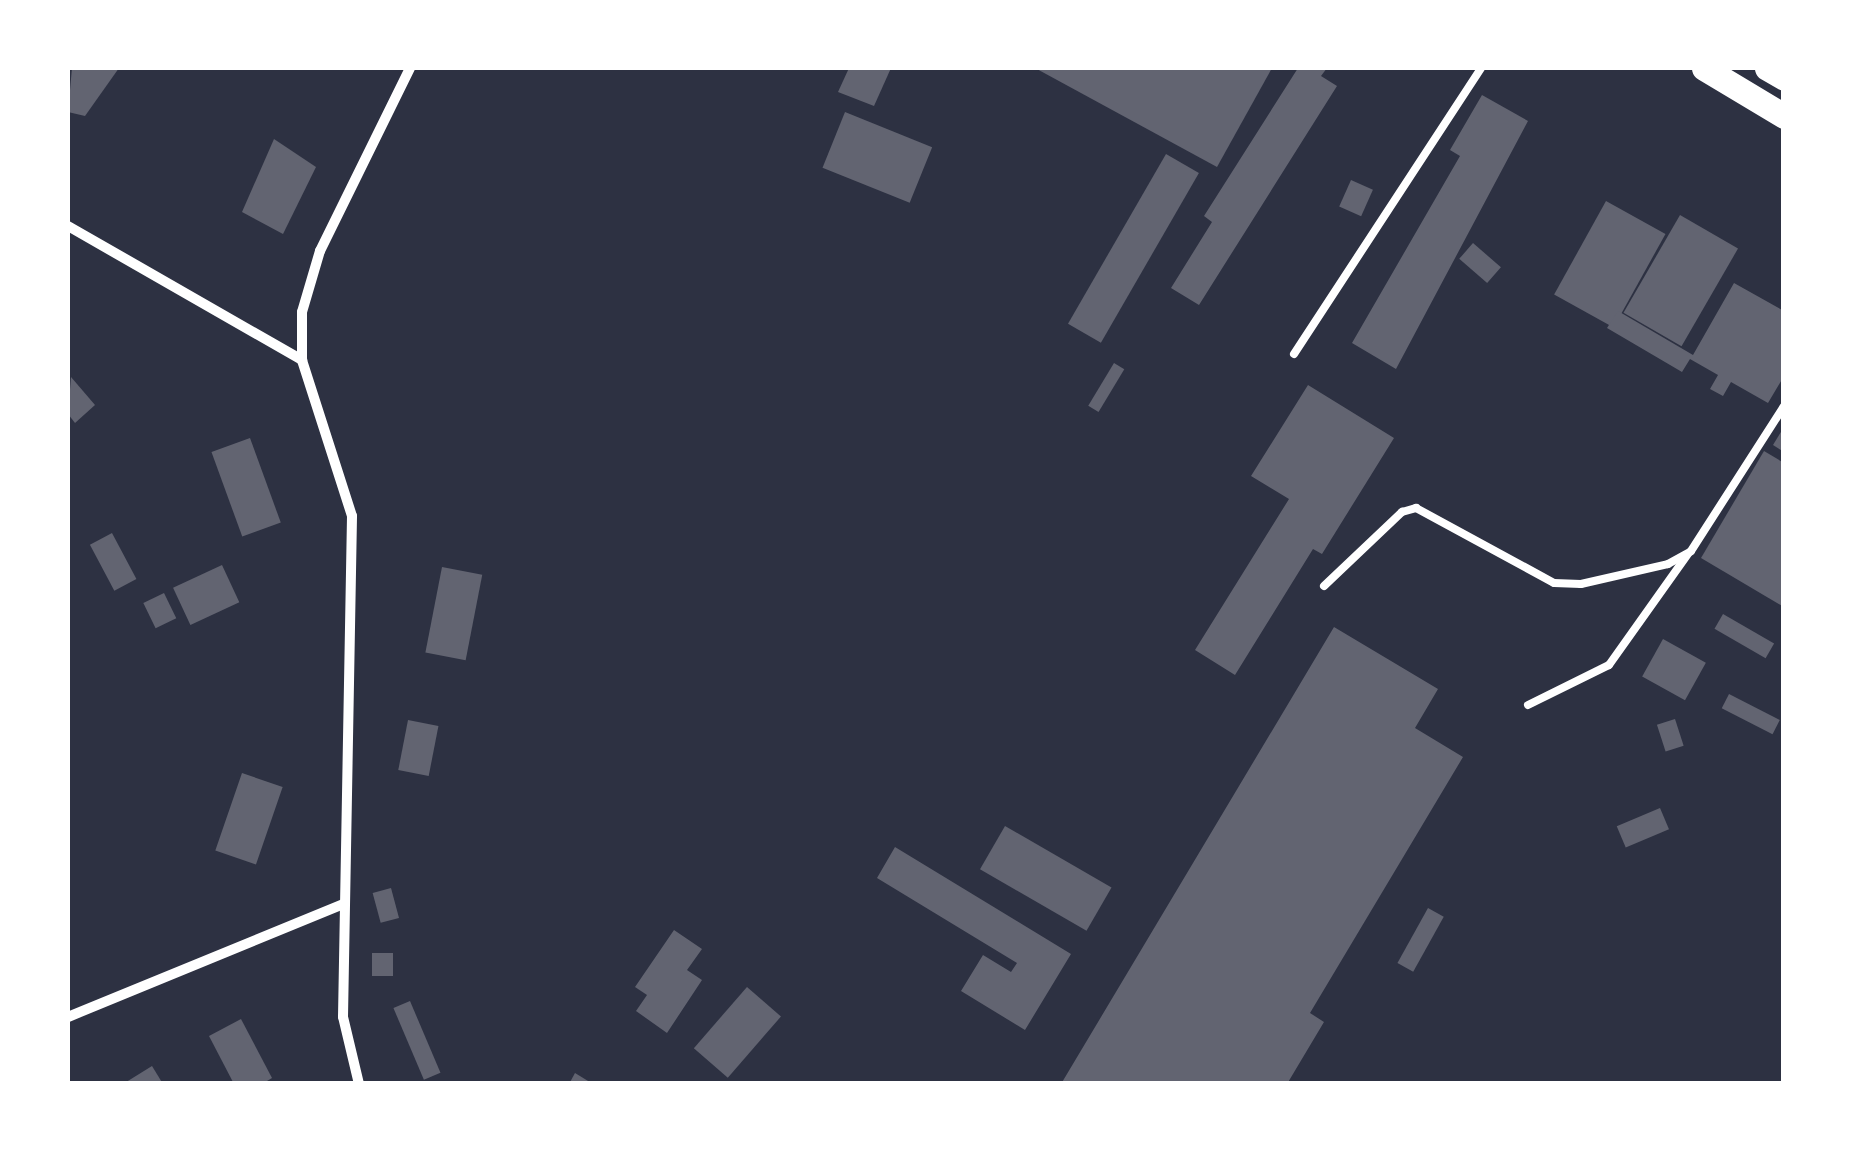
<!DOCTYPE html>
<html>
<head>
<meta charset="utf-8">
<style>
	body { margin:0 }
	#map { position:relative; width:1851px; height:1151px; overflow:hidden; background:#2d3142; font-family:Poppins,sans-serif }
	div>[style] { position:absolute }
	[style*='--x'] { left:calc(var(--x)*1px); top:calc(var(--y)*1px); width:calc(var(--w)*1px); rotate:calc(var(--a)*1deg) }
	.building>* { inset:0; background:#626471; transform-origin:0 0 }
	.service>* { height:8px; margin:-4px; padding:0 4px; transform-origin:4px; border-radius:4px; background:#fff }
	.minor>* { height:10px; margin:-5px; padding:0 5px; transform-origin:5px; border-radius:5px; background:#fff }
	.primary>* { height:25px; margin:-12.5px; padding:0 12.5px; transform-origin:12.5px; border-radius:12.5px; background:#fff }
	span { translate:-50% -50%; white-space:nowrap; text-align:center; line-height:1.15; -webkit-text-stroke:10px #fff; paint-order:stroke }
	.frame { position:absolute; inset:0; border:70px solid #fff; pointer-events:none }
</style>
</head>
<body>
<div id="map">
	<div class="building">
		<i style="clip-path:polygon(72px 68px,119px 68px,85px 116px,68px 112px)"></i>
		<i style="clip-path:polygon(849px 68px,891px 68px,874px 106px,838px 92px)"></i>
		<i style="clip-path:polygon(1035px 68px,1272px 68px,1217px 167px)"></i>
		<i style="clip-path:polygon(1298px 68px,1327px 68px,1321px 76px,1337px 86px,1199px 305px,1171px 288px,1212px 222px,1204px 216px)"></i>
		<i style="clip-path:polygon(1482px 95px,1528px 121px,1396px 369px,1352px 343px,1460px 156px,1450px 150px)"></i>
		<i style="left:845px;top:112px;width:94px;height:60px;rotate:22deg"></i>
		<i style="clip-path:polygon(274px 139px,316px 167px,283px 234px,242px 212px)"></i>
		<i style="left:1166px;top:154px;width:38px;height:196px;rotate:30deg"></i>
		<i style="left:1351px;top:180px;width:24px;height:29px;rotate:24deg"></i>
		<i style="left:1606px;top:201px;width:68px;height:107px;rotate:29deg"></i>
		<i style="left:1680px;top:215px;width:67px;height:113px;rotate:30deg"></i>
		<i style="left:1473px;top:243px;width:37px;height:21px;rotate:41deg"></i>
		<i style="clip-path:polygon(1734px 283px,1784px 311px,1784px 376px,1768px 403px,1731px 382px,1723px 396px,1710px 389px,1718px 375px,1690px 359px,1682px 372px,1607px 328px,1618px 311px,1693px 355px)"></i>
		<i style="left:1114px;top:363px;width:12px;height:50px;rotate:31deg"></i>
		<i style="clip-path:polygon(71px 377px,95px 405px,75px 423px,68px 414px)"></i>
		<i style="clip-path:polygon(1308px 385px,1394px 438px,1322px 554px,1313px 549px,1235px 675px,1195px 650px,1289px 499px,1251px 476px)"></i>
		<i style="clip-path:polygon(1784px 427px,1784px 452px,1773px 445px)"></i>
		<i style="left:250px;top:438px;width:90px;height:41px;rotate:70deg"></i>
		<i style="clip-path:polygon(1764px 451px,1784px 463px,1784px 607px,1701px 558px)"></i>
		<i style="left:112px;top:533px;width:52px;height:25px;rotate:62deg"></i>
		<i style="left:222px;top:565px;width:41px;height:54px;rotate:65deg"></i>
		<i style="left:442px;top:567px;width:41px;height:87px;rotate:11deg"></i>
		<i style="left:164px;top:593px;width:28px;height:23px;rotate:64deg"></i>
		<i style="left:1723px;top:614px;width:59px;height:17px;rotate:30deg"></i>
		<i style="clip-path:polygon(1334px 627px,1438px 689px,1415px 728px,1463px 757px,1310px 1013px,1324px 1022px,1287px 1084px,1061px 1084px)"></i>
		<i style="left:1663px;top:639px;width:49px;height:43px;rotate:29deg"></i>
		<i style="left:1729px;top:694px;width:57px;height:16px;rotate:27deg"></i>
		<i style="left:1675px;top:719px;width:28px;height:19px;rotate:72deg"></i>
		<i style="left:408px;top:720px;width:31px;height:51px;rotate:11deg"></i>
		<i style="left:242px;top:773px;width:43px;height:82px;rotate:19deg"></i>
		<i style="left:1660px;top:808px;width:23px;height:47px;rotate:67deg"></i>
		<i style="left:1005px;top:826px;width:123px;height:50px;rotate:30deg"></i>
		<i style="clip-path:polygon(895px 847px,1071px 954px,1025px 1030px,961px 991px,983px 955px,1011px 972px,1017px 963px,877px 878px)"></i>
		<i style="left:391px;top:888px;width:31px;height:19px;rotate:75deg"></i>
		<i style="left:1428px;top:908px;width:18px;height:63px;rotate:29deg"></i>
		<i style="clip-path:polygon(674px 930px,702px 949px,687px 970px,702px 980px,667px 1033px,636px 1011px,647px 995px,635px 987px)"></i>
		<i style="left:372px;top:953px;width:21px;height:23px"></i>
		<i style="left:747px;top:987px;width:45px;height:81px;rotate:41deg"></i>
		<i style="left:410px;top:1001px;width:78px;height:18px;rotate:67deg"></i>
		<i style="clip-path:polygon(241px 1019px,272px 1078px,262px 1084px,234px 1084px,209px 1036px)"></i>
		<i style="clip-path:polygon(152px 1066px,163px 1084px,123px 1084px)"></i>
		<i style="clip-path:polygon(575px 1073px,593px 1084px,569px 1084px)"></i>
	</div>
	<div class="service">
		<i style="--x:1294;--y:354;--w:342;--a:-56.8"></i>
		<i style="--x:1324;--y:586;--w:108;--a:-43.5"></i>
		<i style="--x:1402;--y:512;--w:15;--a:-16"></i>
		<i style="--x:1416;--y:508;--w:157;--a:28.5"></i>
		<i style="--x:1554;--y:583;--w:27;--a:2"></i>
		<i style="--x:1581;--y:584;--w:89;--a:-12.9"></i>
		<i style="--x:1668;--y:564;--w:26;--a:-29"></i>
		<i style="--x:1691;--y:551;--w:172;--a:-57.3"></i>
		<i style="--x:1528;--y:705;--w:90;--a:-26.3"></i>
		<i style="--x:1609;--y:665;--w:136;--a:-54.6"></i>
	</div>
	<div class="minor">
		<i style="--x:68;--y:226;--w:270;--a:29.8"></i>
		<i style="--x:68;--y:1017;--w:298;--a:-22.3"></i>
		<i style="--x:359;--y:1084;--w:69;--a:-103.4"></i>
		<i style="--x:343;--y:1017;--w:501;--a:-88.97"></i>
		<i style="--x:352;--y:516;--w:164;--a:-107.8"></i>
		<i style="--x:302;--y:360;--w:48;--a:-90"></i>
		<i style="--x:302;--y:312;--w:64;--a:-73.6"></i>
		<i style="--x:320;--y:251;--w:204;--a:-63.8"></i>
	</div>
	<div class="primary">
		<i style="--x:1704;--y:68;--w:93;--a:31"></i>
		<i style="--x:1767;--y:68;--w:20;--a:30"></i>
	</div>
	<div class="frame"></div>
</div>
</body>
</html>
